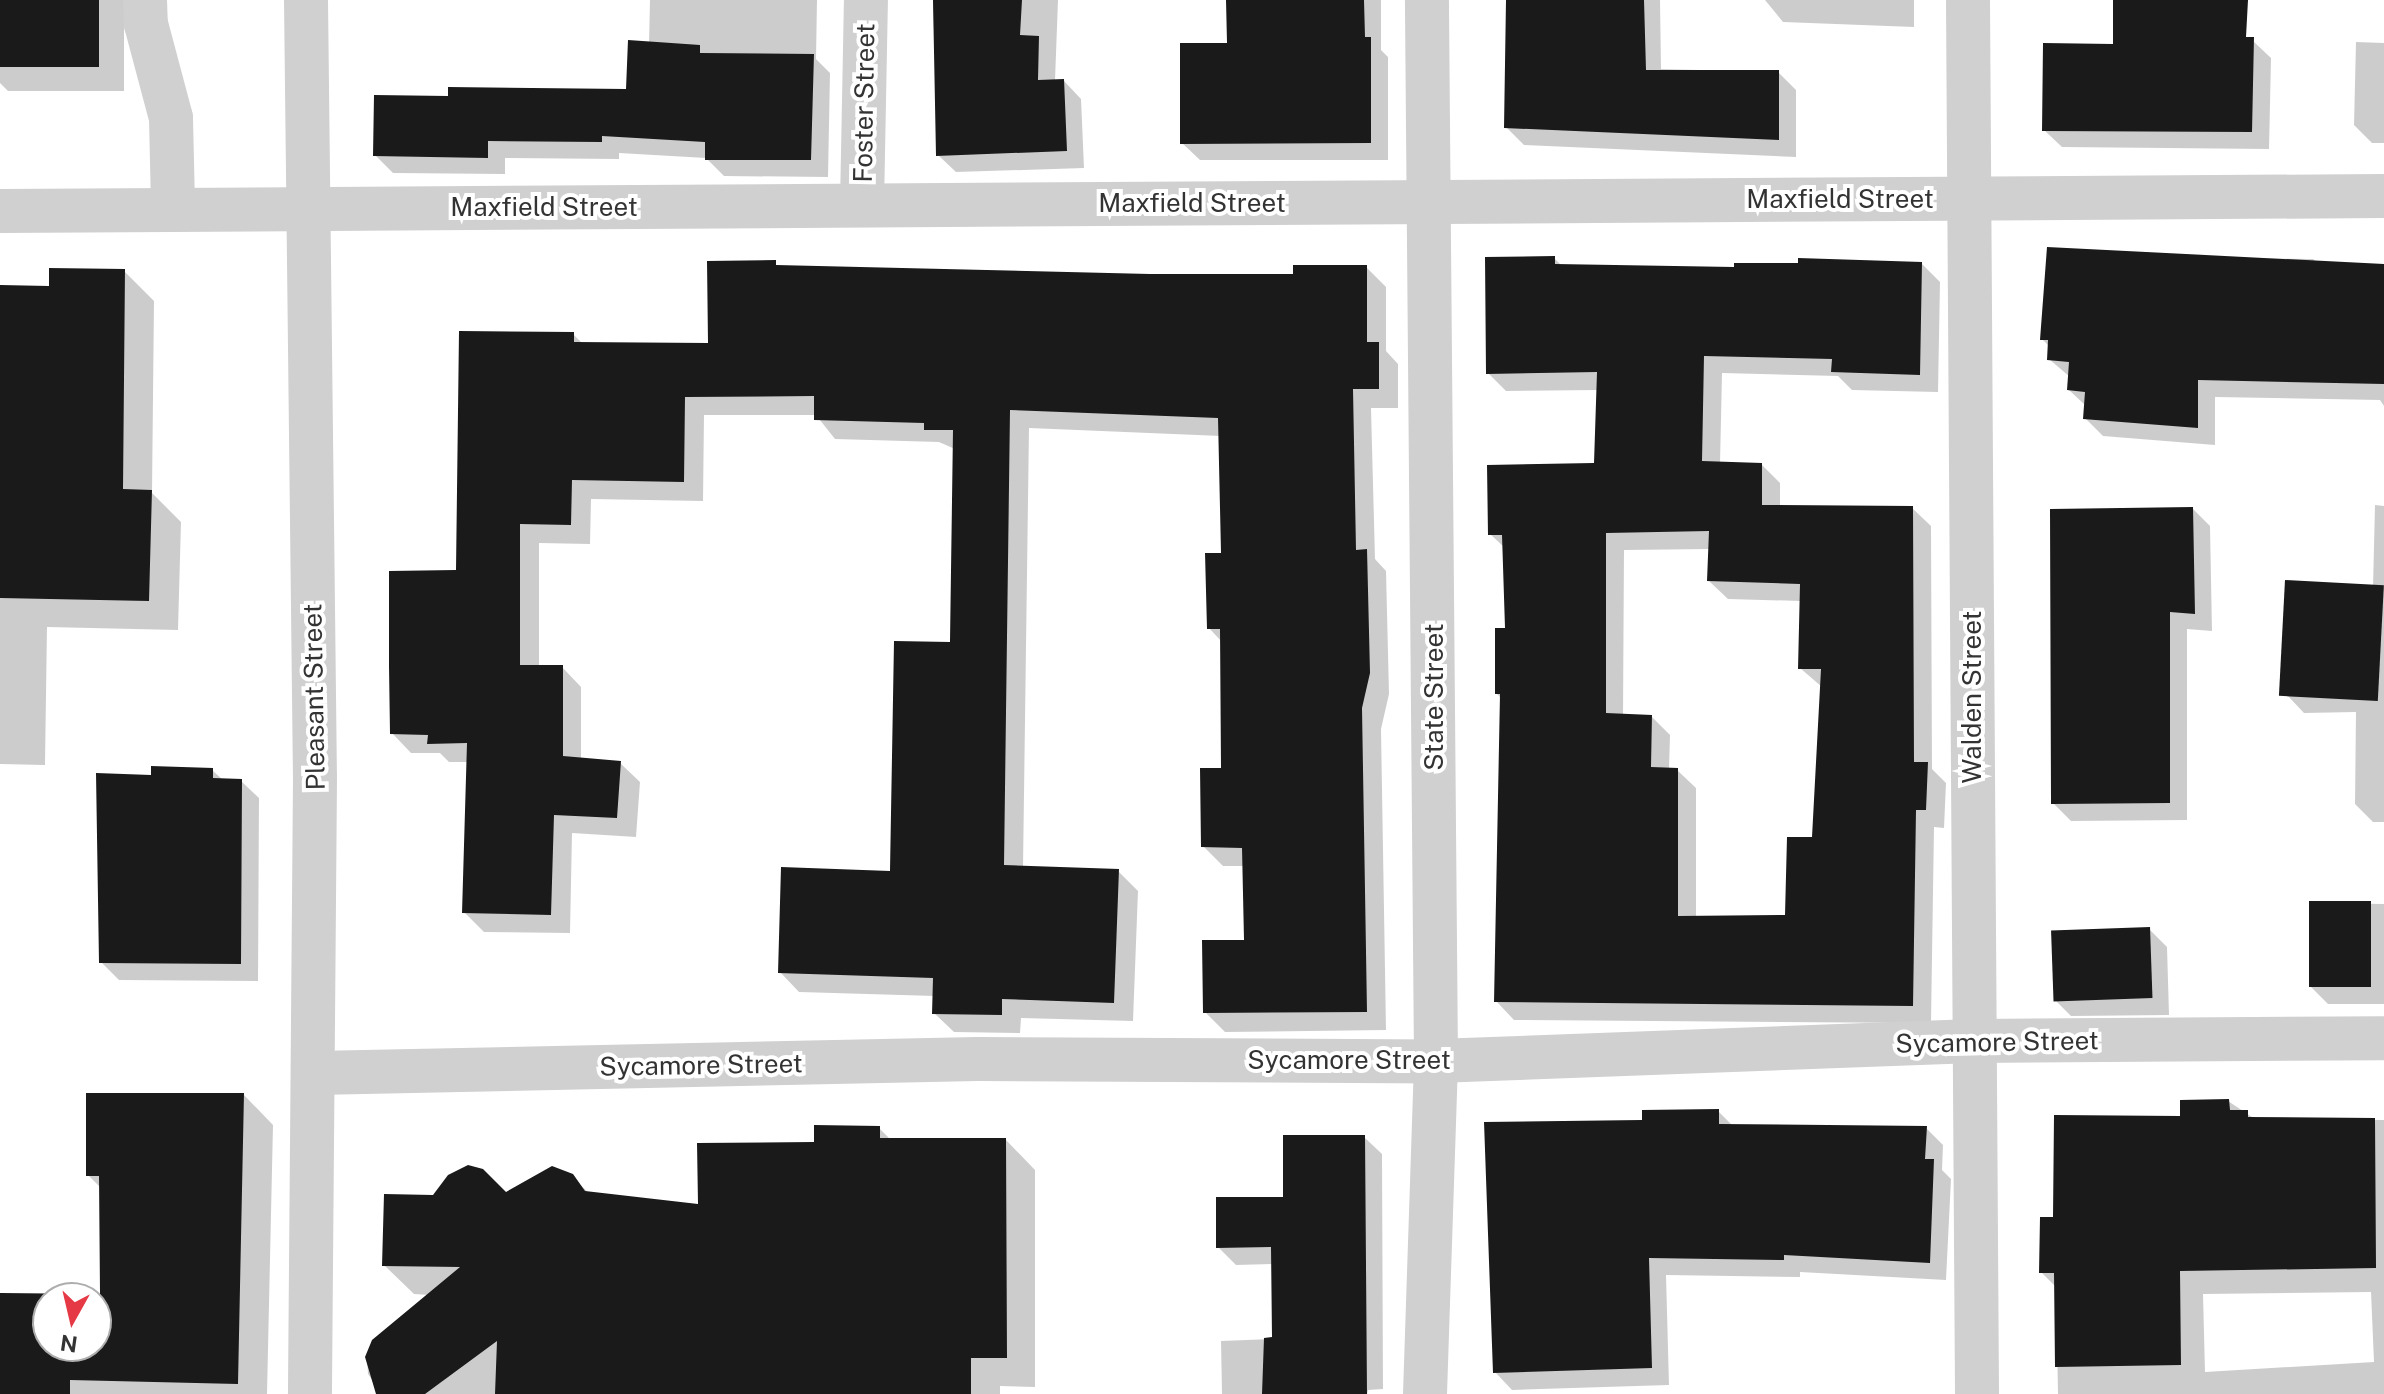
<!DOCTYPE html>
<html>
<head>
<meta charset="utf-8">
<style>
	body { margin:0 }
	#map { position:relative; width:2384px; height:1394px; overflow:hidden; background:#fff; font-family:"Public Sans",sans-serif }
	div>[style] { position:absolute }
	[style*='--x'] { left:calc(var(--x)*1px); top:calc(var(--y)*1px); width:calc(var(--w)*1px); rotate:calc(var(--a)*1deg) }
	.shadow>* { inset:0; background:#0003 }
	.building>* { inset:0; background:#1a1a1a; transform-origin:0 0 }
	.minor>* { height:44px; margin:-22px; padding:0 22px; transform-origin:22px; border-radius:22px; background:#d0d0d0 }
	span { translate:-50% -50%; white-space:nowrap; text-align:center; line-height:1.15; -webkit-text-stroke:8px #fff; paint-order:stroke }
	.street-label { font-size:26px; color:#333 }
	.north { position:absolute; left:32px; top:1282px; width:80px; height:80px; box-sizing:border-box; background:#fff; border:2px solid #adadad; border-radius:50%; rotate:188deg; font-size:22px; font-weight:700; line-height:32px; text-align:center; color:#333 }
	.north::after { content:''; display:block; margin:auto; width:28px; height:36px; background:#e63946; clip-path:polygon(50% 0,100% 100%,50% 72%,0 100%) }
</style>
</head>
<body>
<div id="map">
	<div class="shadow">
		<i style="clip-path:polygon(0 0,124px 0,124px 91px,8px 91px,0 83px)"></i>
		<i style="clip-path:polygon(650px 0,817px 0,816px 59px,830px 73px,828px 177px,724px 176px,706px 158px,619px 153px,619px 159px,505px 158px,505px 174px,393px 173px,375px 155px,449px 98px,627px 91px,649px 44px)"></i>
		<i style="clip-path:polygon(933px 0,1058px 0,1055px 81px,1064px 81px,1081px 99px,1084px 168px,956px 172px,938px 155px)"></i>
		<i style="clip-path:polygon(1230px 0,1381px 0,1381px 50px,1388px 57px,1388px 160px,1200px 160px,1182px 143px,1229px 45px)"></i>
		<i style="clip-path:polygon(1507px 0,1660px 0,1661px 69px,1778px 72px,1796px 90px,1796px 157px,1524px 145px,1506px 127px)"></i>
		<i style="clip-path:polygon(1765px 0,1914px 0,1914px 27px,1783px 22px)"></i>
		<i style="clip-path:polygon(2253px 41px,2271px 58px,2269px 149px,2062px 147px,2044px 130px,2115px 46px)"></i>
		<i style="clip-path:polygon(2356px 42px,2384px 43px,2384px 143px,2372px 143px,2354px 125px)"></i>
		<i style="clip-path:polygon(evenodd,1554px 258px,1562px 266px,1736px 269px,1922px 264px,1940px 282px,1938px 392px,1852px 390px,1838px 376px,1722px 373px,1720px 464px,1762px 465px,1780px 483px,1780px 507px,1912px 508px,1931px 526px,1932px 769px,1946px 783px,1944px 828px,1934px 827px,1931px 1023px,1514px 1020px,1496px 1001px,1502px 699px,1497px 694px,1507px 630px,1505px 548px,1490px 534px,1596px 465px,1598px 390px,1506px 391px,1488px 373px,1554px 258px,1710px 549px,1709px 581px,1728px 599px,1801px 601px,1800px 668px,1822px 687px,1814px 840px,1787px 917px,1696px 918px,1696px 788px,1677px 770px,1669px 769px,1670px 735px,1652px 717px,1623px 716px,1624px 550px,1710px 549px)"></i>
		<i style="clip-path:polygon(2175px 258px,2313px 259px,2320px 265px,2384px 266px,2384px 406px,2380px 400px,2215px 397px,2215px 445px,2103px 436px,2085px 418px,2086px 406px,2069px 390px,2070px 377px,2049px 359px,2050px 347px,2042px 339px)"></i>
		<i style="clip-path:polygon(1366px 267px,1386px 287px,1386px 351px,1398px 364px,1398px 408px,1371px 408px,1375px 559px,1386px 571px,1389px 694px,1381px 729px,1386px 1030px,1225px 1032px,1205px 1012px,1246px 942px,1245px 866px,1223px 866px,1203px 846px,1223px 770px,1222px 642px,1209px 628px,1223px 555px,1221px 436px,1029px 428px,1023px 868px,1118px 871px,1138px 891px,1133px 1021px,1021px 1018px,1020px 1033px,954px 1032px,934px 1013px,935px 996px,799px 992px,780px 972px,892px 873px,952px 644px,955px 449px,939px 442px,835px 439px,816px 415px,704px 415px,703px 501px,591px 499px,590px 544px,539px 543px,539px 667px,562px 667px,581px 687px,581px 760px,620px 763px,640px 782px,636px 837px,572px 833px,570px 933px,484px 932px,464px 912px,468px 762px,449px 762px,440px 753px,411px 753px,392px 733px,458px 572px,573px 334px,583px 344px,710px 345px,1150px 276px,1295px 276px)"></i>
		<i style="clip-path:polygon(124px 271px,154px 301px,152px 493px,181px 522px,178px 630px,47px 627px,45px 765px,0 764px,0 287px,51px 288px)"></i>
		<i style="clip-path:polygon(2375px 505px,2384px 506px,2384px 822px,2373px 822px,2355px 804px,2356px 712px,2304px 713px,2287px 695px,2373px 588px)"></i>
		<i style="clip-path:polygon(2193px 509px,2210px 526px,2212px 631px,2187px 629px,2187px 820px,2071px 821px,2053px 803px)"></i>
		<i style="clip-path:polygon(212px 770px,223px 780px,241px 781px,259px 798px,258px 981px,119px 980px,101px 962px,153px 777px)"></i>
		<i style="clip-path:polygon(2311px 903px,2384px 904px,2384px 1004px,2328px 1004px,2310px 986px)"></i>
		<i style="clip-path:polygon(2149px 929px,2167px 947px,2169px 1015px,2071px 1016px,2054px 999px)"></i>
		<i style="clip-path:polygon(evenodd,244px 1095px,273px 1125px,267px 1394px,0 1394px,0 1295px,102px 1296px,101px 1188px,88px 1175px,244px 1095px,48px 1298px,96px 1298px,96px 1346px,48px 1346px,48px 1298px)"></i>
		<i style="clip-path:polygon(evenodd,2228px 1101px,2255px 1119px,2384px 1120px,2384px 1394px,2058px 1394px,2056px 1287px,2041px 1272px,2055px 1220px,2182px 1118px,2228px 1101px,2371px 1292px,2374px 1362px,2205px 1372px,2203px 1294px,2371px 1292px)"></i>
		<i style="clip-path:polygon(1718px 1111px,1733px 1126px,1926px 1128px,1943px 1145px,1942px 1170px,1951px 1179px,1946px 1280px,1800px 1272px,1800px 1277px,1666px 1275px,1669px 1385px,1512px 1390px,1495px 1372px,1644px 1121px)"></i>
		<i style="clip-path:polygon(879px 1128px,891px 1140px,1006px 1140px,1035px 1170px,1035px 1387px,1000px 1386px,1000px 1394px,382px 1394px,368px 1374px,367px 1357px,430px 1295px,414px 1294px,384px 1265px,506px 1195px,571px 1176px,590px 1194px,701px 1206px,816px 1144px)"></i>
		<i style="clip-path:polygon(1364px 1137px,1382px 1154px,1383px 1389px,1368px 1390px,1367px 1394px,1222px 1394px,1221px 1341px,1274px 1339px,1273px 1264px,1236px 1265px,1218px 1247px)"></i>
	</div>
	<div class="building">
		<i style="left:0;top:0;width:99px;height:67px"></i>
		<i style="clip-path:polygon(933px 0,1022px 0,1020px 35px,1039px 36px,1038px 80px,1064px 79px,1067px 151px,936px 156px)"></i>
		<i style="clip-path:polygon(1226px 0,1364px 0,1365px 37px,1371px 37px,1371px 143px,1180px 144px,1180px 43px,1227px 43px)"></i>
		<i style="clip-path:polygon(1506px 0,1644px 0,1646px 70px,1779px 70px,1779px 140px,1504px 128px)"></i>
		<i style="clip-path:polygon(2113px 0,2248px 0,2246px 37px,2254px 37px,2252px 132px,2042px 131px,2043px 43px,2113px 44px)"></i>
		<i style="clip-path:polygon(628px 40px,700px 45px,700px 53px,814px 54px,811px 160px,705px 160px,705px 142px,602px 136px,602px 142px,488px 141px,488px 158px,373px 156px,374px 95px,448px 96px,448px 87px,626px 89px)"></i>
		<i style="clip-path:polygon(2047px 247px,2384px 264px,2384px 384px,2198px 380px,2198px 428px,2083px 419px,2085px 392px,2067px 390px,2069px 362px,2047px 360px,2048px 340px,2040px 340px)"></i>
		<i style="clip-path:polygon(evenodd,1555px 256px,1555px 264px,1734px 267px,1734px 263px,1798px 263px,1798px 258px,1922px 262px,1920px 375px,1831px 372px,1832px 359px,1704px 356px,1702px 461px,1762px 463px,1762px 505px,1913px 506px,1914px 762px,1928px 762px,1926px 810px,1916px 810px,1913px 1006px,1494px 1002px,1500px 694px,1495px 694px,1495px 628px,1505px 628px,1502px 535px,1488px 535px,1487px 465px,1594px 463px,1597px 372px,1486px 374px,1485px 257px,1555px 256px,1709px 531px,1707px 581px,1800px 584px,1798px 669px,1821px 669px,1812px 837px,1787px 837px,1785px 915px,1678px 916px,1678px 768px,1651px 767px,1652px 715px,1606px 713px,1606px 533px,1709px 531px)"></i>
		<i style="clip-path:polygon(776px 260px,776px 265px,1150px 274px,1293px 274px,1293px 265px,1367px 265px,1367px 342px,1379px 342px,1379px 389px,1353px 389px,1356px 550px,1367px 549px,1370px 673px,1362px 708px,1367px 1012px,1203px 1013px,1202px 940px,1244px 940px,1242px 848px,1201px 847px,1200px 768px,1221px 768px,1220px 629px,1207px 629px,1205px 553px,1221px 553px,1218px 418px,1010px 410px,1004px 865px,1119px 869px,1114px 1003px,1002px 999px,1002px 1015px,932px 1014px,933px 978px,778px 973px,781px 867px,890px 871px,894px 641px,950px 642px,953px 430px,924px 430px,924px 423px,814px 420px,814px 396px,685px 397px,684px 482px,572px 480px,571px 525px,520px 524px,520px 665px,563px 665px,563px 756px,621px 761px,617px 818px,554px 815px,551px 915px,462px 913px,467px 743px,427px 744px,428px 735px,390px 734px,389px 666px,389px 571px,456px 570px,459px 331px,574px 332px,574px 342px,708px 343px,707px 261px)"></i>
		<i style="clip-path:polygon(49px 268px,125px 269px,123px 489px,152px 490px,149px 601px,0 598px,0 285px,49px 286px)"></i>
		<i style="clip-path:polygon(2193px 507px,2195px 614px,2170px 612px,2170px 803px,2051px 804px,2050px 509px)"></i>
		<i style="left:2285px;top:580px;width:99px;height:116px;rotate:3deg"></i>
		<i style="clip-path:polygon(151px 766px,213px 768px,213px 778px,242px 779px,241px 964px,99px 963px,96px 773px,151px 775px)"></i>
		<i style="left:2309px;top:901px;width:62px;height:86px"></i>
		<i style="left:2150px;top:927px;width:71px;height:99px;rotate:88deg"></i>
		<i style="clip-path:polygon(evenodd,86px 1093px,244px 1093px,238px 1384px,70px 1380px,70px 1394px,0 1394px,0 1293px,100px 1294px,99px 1176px,86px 1176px,86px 1093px,48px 1298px,96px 1298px,96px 1346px,48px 1346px,48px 1298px)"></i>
		<i style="clip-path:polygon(2229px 1099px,2230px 1110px,2248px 1110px,2248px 1117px,2375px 1118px,2376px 1268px,2180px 1271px,2181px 1365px,2055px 1367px,2054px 1273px,2039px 1273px,2040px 1217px,2053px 1217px,2054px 1115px,2180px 1116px,2180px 1100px)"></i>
		<i style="clip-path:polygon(1719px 1109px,1719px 1124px,1927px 1126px,1925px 1159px,1934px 1159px,1930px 1263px,1784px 1255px,1784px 1260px,1649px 1258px,1652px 1368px,1493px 1373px,1484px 1122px,1642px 1120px,1642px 1110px)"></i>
		<i style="clip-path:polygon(814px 1125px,880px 1126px,880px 1138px,1006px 1138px,1007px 1358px,971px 1358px,971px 1394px,495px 1394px,497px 1341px,425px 1394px,376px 1394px,365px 1357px,372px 1340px,460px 1267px,382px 1266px,384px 1194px,433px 1195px,448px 1175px,468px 1165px,483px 1169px,506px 1192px,552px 1166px,573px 1174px,585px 1191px,698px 1204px,697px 1143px,814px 1142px)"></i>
		<i style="clip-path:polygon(1283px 1135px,1365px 1135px,1367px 1394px,1262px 1394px,1264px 1338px,1272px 1337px,1271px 1247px,1216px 1248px,1216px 1197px,1283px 1197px)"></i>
	</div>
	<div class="minor">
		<i style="--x:145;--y:0;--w:24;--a:88"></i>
		<i style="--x:146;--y:24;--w:97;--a:75.1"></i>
		<i style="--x:171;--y:118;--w:91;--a:88.7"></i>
		<i style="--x:306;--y:0;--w:778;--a:89.34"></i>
		<i style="--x:315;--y:778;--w:616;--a:90.47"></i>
		<i style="--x:1968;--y:0;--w:1394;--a:89.63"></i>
		<i style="--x:862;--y:205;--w:205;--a:-88.9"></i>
		<i style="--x:0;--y:211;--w:2384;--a:-0.36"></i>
		<i style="--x:315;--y:1073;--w:663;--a:-1.21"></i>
		<i style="--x:978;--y:1059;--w:458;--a:0.3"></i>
		<i style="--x:1436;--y:1061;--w:538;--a:-2.13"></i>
		<i style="--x:1974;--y:1041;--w:410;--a:-0.4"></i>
		<i style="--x:1425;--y:1394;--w:333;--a:-88.1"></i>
		<i style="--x:1436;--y:1061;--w:1061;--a:-90.49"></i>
	</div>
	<div class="street-label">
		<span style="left:864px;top:103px;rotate:-89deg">Foster Street</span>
		<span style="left:1840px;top:199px">Maxfield Street</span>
		<span style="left:1192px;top:203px">Maxfield Street</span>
		<span style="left:544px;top:207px">Maxfield Street</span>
		<span style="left:314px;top:697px;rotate:-91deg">Pleasant Street</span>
		<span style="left:1434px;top:697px;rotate:-90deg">State Street</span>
		<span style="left:1972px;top:697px;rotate:-90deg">Walden Street</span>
		<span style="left:1997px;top:1042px;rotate:-1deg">Sycamore Street</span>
		<span style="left:1349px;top:1060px">Sycamore Street</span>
		<span style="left:701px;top:1065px;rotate:-1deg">Sycamore Street</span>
	</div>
	<div class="north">N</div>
</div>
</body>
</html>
